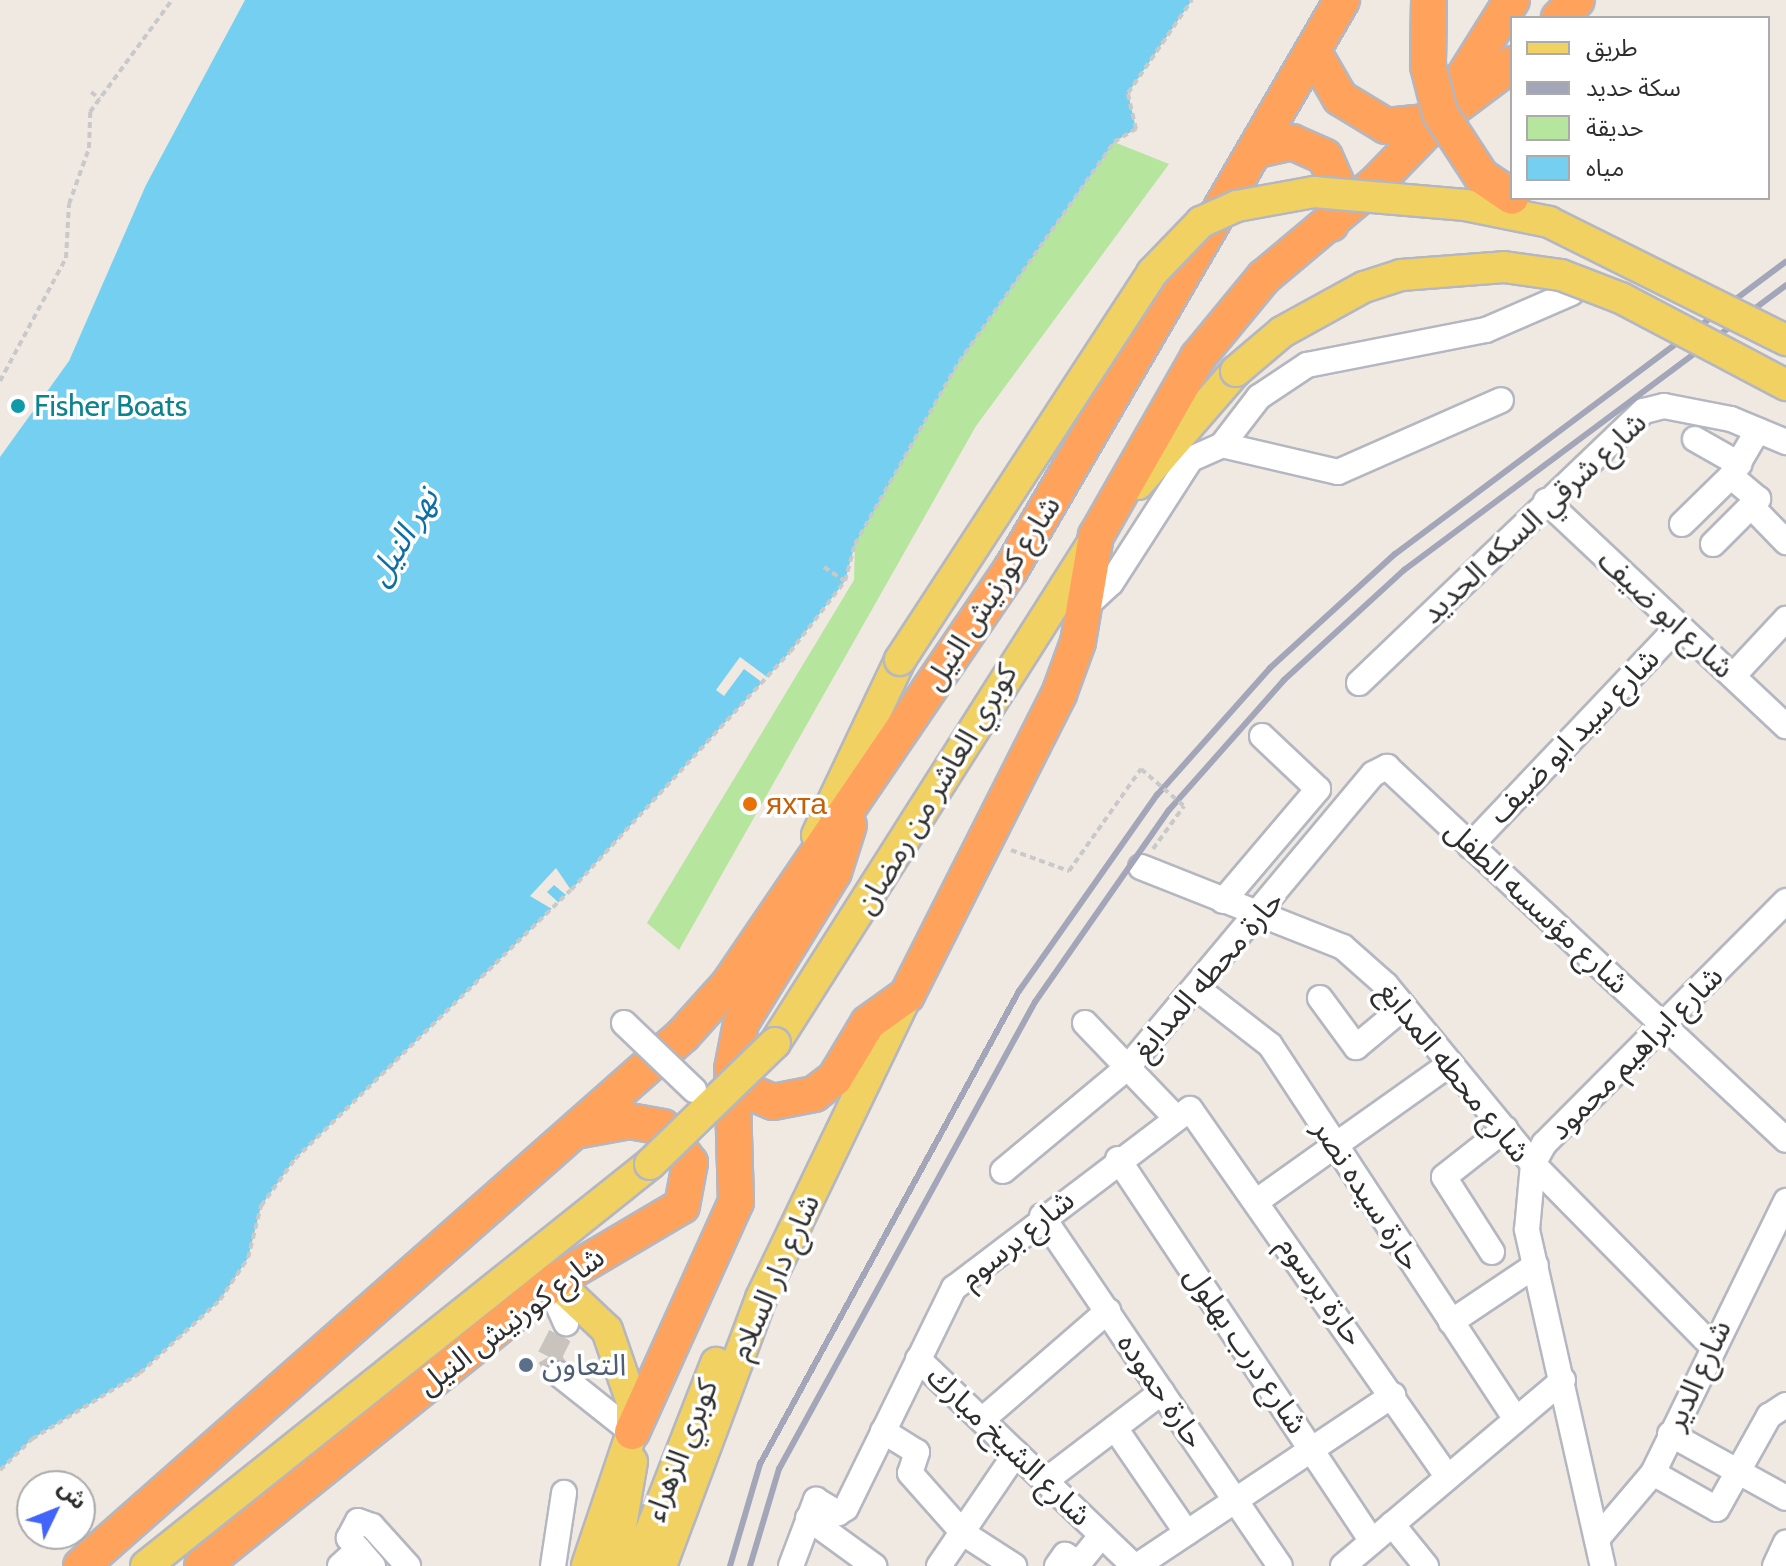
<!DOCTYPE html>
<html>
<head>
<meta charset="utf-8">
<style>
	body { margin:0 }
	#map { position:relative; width:1786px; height:1566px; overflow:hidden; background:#efe9e1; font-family:Cabin,"Noto Sans Arabic",sans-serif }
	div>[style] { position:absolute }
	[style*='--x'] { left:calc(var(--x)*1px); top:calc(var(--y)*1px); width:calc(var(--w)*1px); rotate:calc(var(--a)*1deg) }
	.green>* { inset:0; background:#b6e59e }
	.water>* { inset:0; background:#75cff0 }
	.pier>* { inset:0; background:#efe9e1 }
	.minor-tunnel>* { height:24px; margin-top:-12px; transform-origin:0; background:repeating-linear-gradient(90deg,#c8c4bd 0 24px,transparent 0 36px) }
	.path>* { height:4px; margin-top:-2px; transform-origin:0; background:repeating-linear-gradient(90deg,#c9c9c9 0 6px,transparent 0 10px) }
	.roads { filter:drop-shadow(2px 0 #b4b7c1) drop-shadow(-2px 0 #b4b7c1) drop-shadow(0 2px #b4b7c1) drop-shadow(0 -2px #b4b7c1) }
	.minor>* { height:24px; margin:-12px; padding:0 12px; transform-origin:12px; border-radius:12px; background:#fff }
	.major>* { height:30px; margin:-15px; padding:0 15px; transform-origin:15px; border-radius:15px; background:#f2d163 }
	.highway>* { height:34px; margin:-17px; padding:0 17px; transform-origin:17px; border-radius:17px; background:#ffa35c }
	.rail>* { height:6px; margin:-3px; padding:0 3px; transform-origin:3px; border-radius:3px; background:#a3a6b8 }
	.path-bridge>* { height:4px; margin-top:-2px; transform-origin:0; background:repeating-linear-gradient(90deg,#c9c9c9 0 6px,transparent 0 10px) }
	.bridges { filter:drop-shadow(2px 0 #b4b7c1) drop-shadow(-2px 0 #b4b7c1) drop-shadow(0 2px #b4b7c1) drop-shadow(0 -2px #b4b7c1) }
	.minor-bridge>* { height:24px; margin:-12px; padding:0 12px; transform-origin:12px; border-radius:12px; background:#fff }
	.major-bridge>* { height:30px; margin:-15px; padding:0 15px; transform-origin:15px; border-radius:15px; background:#f2d163 }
	.highway-bridge>* { height:34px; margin:-17px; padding:0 17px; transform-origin:17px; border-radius:17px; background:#ffa35c }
	.dots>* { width:22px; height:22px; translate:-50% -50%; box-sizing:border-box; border:4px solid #fff; border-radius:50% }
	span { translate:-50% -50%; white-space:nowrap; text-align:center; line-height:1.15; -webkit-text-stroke:7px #fff; paint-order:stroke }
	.culture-label { font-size:30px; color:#0d838f }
	.left { translate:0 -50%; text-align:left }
	.street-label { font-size:30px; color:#2e2e2e }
	.food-label { font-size:30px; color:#c56008 }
	.service-label { font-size:30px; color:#4e5e75 }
	.water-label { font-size:32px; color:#0d6fa3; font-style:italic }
	.legend { position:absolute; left:1510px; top:16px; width:260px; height:184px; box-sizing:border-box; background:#fff; border:2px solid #ababab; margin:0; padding:10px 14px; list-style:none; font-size:24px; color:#2e2e2e }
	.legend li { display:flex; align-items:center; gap:16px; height:40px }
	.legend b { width:40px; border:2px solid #ababab }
	.north { position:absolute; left:16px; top:1470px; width:80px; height:80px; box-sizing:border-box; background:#fff; border:2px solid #ababab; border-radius:50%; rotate:47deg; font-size:22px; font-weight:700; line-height:32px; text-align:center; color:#2e2e2e }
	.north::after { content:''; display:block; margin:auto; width:28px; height:36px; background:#4264fb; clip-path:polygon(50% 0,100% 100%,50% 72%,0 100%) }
</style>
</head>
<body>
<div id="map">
	<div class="green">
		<i style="clip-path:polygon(1114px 142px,1169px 164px,976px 426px,679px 950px,647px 923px,854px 580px,855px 544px,959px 362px)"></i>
	</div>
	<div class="water">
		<i style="clip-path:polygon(245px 0,1192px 0,1128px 93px,1136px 129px,1114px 142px,959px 362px,855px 544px,845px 581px,790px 652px,571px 890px,295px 1159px,261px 1206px,248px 1258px,220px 1300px,140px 1373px,32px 1439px,0 1470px,0 457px,69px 361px,146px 185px)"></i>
	</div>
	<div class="pier">
		<i style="clip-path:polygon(740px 657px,767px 677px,763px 683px,744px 669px,724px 696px,716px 690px)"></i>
		<i style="clip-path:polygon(556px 868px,571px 890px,566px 895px,554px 885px,547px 892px,558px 902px,552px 909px,530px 896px)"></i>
	</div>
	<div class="minor-tunnel">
		<i style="--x:559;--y:1374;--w:20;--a:-120"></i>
		<i style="--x:549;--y:1357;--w:38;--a:-63"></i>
	</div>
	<div class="path">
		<i style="--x:91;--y:92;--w:11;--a:38"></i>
		<i style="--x:0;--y:381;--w:140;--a:-61.8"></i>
		<i style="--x:66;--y:258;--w:54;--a:-86.8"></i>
		<i style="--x:69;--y:204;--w:59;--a:-70.3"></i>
		<i style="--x:89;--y:148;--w:36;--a:-88"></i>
		<i style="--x:90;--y:112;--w:139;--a:-53.8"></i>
		<i style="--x:824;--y:567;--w:25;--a:34"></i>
		<i style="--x:1153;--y:849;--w:53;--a:-54.2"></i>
		<i style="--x:1011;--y:850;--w:62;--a:19.9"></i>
		<i style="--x:1069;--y:871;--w:125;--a:-54.8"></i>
		<i style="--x:0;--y:1470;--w:45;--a:-44.1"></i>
		<i style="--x:32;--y:1439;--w:127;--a:-31.4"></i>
		<i style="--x:140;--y:1373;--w:108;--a:-42.4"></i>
		<i style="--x:220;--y:1300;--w:50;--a:-56.3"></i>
		<i style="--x:248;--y:1258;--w:54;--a:-76"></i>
		<i style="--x:261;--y:1206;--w:58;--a:-54.1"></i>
		<i style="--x:295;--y:1159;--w:385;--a:-44.3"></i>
		<i style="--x:571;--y:890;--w:323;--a:-47.4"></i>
		<i style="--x:790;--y:652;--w:90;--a:-52.2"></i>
		<i style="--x:845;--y:581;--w:38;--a:-75"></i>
		<i style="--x:855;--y:544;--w:210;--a:-60.3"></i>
		<i style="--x:959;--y:362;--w:269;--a:-54.8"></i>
		<i style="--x:1114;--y:142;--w:26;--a:-31"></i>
		<i style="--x:1136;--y:129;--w:37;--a:-103"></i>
		<i style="--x:1128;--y:93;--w:113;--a:-55.5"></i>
	</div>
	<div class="roads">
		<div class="minor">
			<i style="--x:1695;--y:439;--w:51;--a:29.6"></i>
			<i style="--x:1222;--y:445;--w:61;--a:-52.4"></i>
			<i style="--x:1259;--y:397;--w:58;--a:-33.7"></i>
			<i style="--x:1307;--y:365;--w:182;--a:-11.1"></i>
			<i style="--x:1486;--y:330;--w:93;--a:-23.5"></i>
			<i style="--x:1222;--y:445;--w:119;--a:13.1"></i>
			<i style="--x:1338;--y:472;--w:178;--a:-23.8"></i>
			<i style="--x:1546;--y:501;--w:329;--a:43.2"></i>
			<i style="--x:1752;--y:507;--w:49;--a:45.8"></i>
			<i style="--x:1682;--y:524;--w:69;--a:-44.4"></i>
			<i style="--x:1731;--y:476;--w:53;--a:-59.6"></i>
			<i style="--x:1713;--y:544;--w:64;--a:-45"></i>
			<i style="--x:1758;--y:499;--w:35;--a:-140"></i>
			<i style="--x:1085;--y:607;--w:35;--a:-43"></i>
			<i style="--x:1111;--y:583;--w:148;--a:-57.2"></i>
			<i style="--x:1191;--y:459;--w:34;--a:-24"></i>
			<i style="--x:1733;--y:676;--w:78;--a:-47.1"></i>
			<i style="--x:1359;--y:683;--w:394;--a:-43.7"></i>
			<i style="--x:1644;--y:411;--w:21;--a:-14"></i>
			<i style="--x:1664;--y:406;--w:68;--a:11"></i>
			<i style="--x:1731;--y:419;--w:60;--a:22.7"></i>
			<i style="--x:1470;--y:846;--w:302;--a:-46.5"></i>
			<i style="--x:1141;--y:867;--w:217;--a:21.6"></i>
			<i style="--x:1343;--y:947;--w:57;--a:41.5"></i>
			<i style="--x:1386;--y:985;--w:232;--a:50.6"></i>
			<i style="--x:1533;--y:1164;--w:66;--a:95.2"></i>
			<i style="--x:1527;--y:1230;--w:344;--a:77.3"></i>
			<i style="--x:1223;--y:901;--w:147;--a:-49.7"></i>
			<i style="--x:1318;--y:789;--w:77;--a:-136.6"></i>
			<i style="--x:1198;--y:989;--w:91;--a:37.9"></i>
			<i style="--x:1270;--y:1045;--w:448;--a:56.7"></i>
			<i style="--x:1320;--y:998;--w:61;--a:53.7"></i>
			<i style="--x:1356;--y:1047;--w:61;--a:-39.7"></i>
			<i style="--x:1085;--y:1023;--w:130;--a:46.2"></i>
			<i style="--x:1118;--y:1159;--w:459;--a:56.4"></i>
			<i style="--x:1003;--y:1171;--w:163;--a:-39.8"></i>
			<i style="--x:1128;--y:1067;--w:382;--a:-50.1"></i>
			<i style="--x:1373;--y:774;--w:16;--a:-27"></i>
			<i style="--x:1387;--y:767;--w:546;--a:43.07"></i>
			<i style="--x:1257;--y:1201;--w:233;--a:-35.4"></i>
			<i style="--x:1042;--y:1216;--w:423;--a:55.8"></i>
			<i style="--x:1492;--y:1252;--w:89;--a:-122.6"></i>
			<i style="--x:1444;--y:1177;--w:78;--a:-38.2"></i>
			<i style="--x:549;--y:1285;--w:42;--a:65.9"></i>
			<i style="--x:1451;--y:1322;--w:102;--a:-33.8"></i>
			<i style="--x:1710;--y:1344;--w:252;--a:-134.5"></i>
			<i style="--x:1533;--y:1164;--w:23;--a:-61"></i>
			<i style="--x:1544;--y:1144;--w:343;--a:-45.1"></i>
			<i style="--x:918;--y:1359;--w:299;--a:43.8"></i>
			<i style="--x:559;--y:1374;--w:93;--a:38.5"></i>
			<i style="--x:982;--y:1420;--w:167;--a:-40.9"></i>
			<i style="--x:1115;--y:1428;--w:127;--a:55.6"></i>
			<i style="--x:883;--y:1431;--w:40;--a:32"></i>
			<i style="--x:917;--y:1452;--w:22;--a:108"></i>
			<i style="--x:910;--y:1473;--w:80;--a:48.5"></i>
			<i style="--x:963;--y:1533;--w:61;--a:32.9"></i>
			<i style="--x:1670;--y:1434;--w:132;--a:28.9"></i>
			<i style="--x:1653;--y:1473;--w:73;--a:29.4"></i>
			<i style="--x:1717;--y:1509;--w:107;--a:-60.8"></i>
			<i style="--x:1769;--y:1416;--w:20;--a:-33"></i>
			<i style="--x:1045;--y:1481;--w:147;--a:-37.3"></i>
			<i style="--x:808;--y:1518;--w:82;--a:36"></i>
			<i style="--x:1392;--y:1524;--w:54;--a:51"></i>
			<i style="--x:1597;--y:1539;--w:87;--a:-49.7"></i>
			<i style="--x:1653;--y:1473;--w:303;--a:-63.9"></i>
			<i style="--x:340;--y:1566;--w:25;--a:-42"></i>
			<i style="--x:373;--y:1566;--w:37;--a:-131"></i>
			<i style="--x:349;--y:1538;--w:19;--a:-62"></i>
			<i style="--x:358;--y:1521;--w:15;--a:20"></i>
			<i style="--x:372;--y:1526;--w:54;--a:48"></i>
			<i style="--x:553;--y:1566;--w:74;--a:-81.4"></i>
			<i style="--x:791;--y:1566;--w:71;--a:-69.3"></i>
			<i style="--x:816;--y:1500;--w:26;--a:31"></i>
			<i style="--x:838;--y:1513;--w:9;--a:-32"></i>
			<i style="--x:846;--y:1508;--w:245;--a:-63.9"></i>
			<i style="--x:954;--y:1288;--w:296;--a:-37.2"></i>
			<i style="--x:1190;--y:1109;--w:449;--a:55"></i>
			<i style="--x:939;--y:1566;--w:137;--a:-55.7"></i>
			<i style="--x:1057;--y:1566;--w:14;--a:-54"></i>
			<i style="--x:1065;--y:1555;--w:16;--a:30"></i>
			<i style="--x:1079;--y:1563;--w:36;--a:-51"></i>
			<i style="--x:1137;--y:1566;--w:308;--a:-33.7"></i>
			<i style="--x:1343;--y:1566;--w:288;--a:-40.2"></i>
			<i style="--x:1775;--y:1566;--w:26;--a:-65"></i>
		</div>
		<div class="major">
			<i style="--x:1138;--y:484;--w:150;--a:-49.1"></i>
			<i style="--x:817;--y:835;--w:194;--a:-64.6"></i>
			<i style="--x:775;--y:1043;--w:598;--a:-57.56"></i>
			<i style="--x:555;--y:1281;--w:71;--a:43.3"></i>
			<i style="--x:607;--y:1330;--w:76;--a:70.9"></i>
			<i style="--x:632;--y:1402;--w:30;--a:90"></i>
			<i style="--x:632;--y:1432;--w:141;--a:108.6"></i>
			<i style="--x:146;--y:1566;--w:645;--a:-38.58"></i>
			<i style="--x:614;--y:1566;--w:106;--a:-80.2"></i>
			<i style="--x:637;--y:1566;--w:218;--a:-68.7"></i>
			<i style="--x:661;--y:1566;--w:286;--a:-69.5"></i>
			<i style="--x:761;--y:1298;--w:336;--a:-64.3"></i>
		</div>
		<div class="highway">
			<i style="--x:1559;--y:18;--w:25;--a:-45"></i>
			<i style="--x:1313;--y:51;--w:54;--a:60.1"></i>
			<i style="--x:1340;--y:98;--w:54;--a:31.3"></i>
			<i style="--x:1386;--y:126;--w:50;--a:-5.7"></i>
			<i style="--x:1436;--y:121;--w:95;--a:-36.9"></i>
			<i style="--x:1258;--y:150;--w:35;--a:-13"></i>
			<i style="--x:1292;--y:142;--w:36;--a:24"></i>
			<i style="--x:1325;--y:157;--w:36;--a:66"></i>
			<i style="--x:1340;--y:190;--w:35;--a:105"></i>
			<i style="--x:733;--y:1085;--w:43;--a:23"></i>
			<i style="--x:773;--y:1102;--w:42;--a:-11"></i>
			<i style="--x:814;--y:1094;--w:26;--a:-37"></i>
			<i style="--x:835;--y:1078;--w:64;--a:-59"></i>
			<i style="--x:868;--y:1023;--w:48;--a:-35.7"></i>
			<i style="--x:907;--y:995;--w:337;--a:-63.2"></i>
			<i style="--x:1059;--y:694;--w:55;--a:-69.9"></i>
			<i style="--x:1078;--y:642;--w:108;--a:-80.4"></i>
			<i style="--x:1096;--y:536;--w:206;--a:-60.3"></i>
			<i style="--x:1198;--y:357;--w:104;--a:-50.5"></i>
			<i style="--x:1264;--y:277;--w:146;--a:-40"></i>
			<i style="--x:1376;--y:183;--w:86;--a:-45.9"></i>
			<i style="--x:1436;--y:121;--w:143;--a:-57.9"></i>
			<i style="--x:632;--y:1432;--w:252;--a:-65.7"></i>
			<i style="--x:736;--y:1202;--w:133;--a:-91.7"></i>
			<i style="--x:732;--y:1069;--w:47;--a:-78.9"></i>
			<i style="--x:741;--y:1023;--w:177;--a:-58.4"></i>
			<i style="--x:834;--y:872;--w:49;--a:-72.3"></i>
			<i style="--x:81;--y:1566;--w:803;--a:-41.41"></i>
			<i style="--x:683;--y:1035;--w:67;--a:-48"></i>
			<i style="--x:728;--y:985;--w:503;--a:-55.77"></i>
			<i style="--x:1011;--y:569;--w:658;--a:-59.81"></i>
			<i style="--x:202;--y:1566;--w:454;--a:-38.9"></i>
			<i style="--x:555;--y:1281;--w:147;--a:-30.6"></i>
			<i style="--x:682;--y:1206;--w:44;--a:-79.5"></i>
			<i style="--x:690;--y:1163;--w:45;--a:-126.9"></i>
			<i style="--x:663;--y:1127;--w:34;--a:-170"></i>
			<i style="--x:630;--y:1121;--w:56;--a:169.7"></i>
		</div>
	</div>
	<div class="rail">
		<i style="--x:730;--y:1566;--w:106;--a:-73.6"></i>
		<i style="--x:760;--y:1464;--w:539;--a:-61.3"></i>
		<i style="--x:1019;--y:991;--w:240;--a:-54.9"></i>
		<i style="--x:1157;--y:795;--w:170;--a:-48.3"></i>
		<i style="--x:1270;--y:668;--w:169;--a:-42.4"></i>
		<i style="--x:1395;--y:554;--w:488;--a:-36.8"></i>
		<i style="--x:750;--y:1566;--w:101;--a:-73.4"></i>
		<i style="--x:779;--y:1469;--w:533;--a:-61.27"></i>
		<i style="--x:1035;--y:1002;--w:234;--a:-55.1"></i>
		<i style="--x:1169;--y:810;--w:174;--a:-48.5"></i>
		<i style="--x:1284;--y:680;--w:163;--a:-42.5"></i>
		<i style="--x:1404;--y:570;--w:477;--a:-36.7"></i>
	</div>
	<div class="path-bridge">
		<i style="--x:1141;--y:769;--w:57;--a:40.7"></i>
	</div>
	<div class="bridges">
		<div class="minor-bridge">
			<i style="--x:624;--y:1023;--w:97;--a:43.7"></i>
		</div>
		<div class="major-bridge">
			<i style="--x:1236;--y:371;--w:60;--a:-40.3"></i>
			<i style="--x:1282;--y:332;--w:94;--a:-28.8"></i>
			<i style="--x:1364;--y:287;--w:39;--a:-18"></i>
			<i style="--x:1401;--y:275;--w:103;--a:-4.4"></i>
			<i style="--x:1504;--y:267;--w:58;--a:8"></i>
			<i style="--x:1561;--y:275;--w:64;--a:21"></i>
			<i style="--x:1621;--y:298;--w:187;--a:27.8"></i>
			<i style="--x:900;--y:660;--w:462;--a:-56.9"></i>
			<i style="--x:1152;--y:273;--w:71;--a:-46.1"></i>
			<i style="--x:1201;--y:222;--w:39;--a:-24"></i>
			<i style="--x:1237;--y:206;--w:78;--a:-10.3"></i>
			<i style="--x:1314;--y:192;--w:152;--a:4.9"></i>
			<i style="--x:1465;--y:205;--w:86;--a:11.4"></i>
			<i style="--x:1549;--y:222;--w:265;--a:26.5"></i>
			<i style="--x:650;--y:1164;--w:174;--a:-44.1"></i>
		</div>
		<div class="highway-bridge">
			<i style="--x:1429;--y:0;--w:66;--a:90.9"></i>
			<i style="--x:1428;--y:66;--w:49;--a:75.7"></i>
			<i style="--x:1440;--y:113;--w:75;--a:56.9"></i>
			<i style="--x:1481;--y:176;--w:37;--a:34"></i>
		</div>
	</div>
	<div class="dots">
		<i style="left:18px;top:406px;background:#0f9aa8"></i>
		<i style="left:750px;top:804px;background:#e8710a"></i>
		<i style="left:526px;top:1365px;background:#5c6f8a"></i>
	</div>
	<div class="culture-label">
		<span class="left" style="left:34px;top:406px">Fisher Boats</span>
	</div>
	<div class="street-label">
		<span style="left:1534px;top:518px;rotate:-43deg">شارع شرقي السكه الحديد</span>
		<span style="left:992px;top:593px;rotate:-57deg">شارع كورنيش النيل</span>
		<span style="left:1666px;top:614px;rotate:43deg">شارع ابو ضيف</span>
		<span style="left:1574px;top:736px;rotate:-46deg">شارع سيد ابو ضيف</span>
		<span style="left:936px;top:789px;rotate:-59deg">كوبري العاشر من رمضان</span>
		<span style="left:1537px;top:907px;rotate:43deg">شارع مؤسسه الطفل</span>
		<span style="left:1208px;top:975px;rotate:-49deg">حارة محطه المدابغ</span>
		<span style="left:1636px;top:1053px;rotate:-45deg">شارع ابراهيم محمود</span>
		<span style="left:1454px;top:1072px;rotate:51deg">شارع محطه المدابغ</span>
		<span style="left:1367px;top:1195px;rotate:57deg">حارة سيده نصر</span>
		<span style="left:1017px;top:1239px;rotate:-39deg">شارع برسوم</span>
		<span style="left:775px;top:1277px;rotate:-66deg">شارع دار السلام</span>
		<span style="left:1321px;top:1291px;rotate:55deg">حارة برسوم</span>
		<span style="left:511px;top:1321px;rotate:-37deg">شارع كورنيش النيل</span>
		<span style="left:1246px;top:1350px;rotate:56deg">شارع درب بهلول</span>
		<span style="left:1698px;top:1375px;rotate:-65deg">شارع الدير</span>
		<span style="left:1161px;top:1391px;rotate:56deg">حارة حموده</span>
		<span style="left:1009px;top:1446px;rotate:44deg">شارع الشيخ مبارك</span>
		<span style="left:681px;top:1450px;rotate:-68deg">كوبري الزهراء</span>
	</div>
	<div class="food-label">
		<span class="left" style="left:766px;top:804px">яхта</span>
	</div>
	<div class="service-label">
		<span class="left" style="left:542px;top:1365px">التعاون</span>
	</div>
	<div class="water-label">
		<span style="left:403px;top:537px;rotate:-59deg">نهر النيل</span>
	</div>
	<ul class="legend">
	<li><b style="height:10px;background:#f2d163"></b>طريق</li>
	<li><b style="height:10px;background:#a3a6b8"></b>سكة حديد</li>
	<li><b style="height:22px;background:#b6e59e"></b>حديقة</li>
	<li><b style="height:22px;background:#75cff0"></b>مياه</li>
	</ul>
	<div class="north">ش</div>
</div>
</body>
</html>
